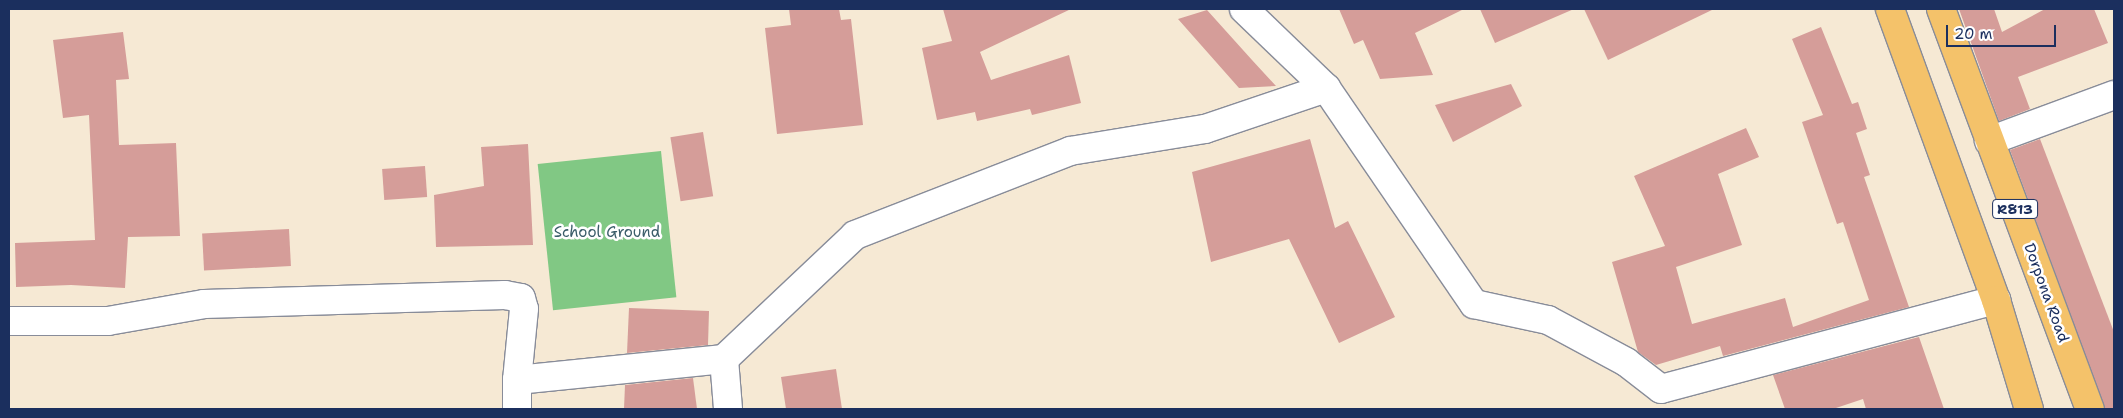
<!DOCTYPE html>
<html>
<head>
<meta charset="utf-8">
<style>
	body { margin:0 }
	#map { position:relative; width:2123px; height:418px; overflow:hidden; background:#f6e9d4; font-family:"Shantell Sans",sans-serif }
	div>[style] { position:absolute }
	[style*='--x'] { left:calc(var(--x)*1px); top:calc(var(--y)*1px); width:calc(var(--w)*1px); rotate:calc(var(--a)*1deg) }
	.green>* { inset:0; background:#81c884; transform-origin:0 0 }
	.building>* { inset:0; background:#d59d99; transform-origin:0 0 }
	.roads { filter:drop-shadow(1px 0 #888c99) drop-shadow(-1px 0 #888c99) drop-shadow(0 1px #888c99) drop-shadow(0 -1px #888c99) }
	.minor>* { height:28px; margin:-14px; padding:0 14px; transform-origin:14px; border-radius:14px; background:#fff }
	.major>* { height:28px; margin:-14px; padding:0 14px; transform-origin:14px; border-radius:14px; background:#f4c26a }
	span { translate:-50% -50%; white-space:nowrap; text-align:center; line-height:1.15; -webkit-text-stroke:5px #fff; paint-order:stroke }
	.shield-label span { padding:1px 4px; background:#fff; border:1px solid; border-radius:4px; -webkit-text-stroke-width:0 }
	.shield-label { font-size:14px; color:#1b2f5e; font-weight:700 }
	.park-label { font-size:15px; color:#3a5d69 }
	.street-label { font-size:15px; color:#1b2f5e }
	.frame { position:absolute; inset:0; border:10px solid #1b2f5e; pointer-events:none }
	.scale { position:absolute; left:1946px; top:25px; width:110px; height:22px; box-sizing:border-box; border:2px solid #1b2f5e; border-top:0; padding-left:6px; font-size:15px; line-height:18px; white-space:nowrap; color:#1b2f5e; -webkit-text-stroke:4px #fff; paint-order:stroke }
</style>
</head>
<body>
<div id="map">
	<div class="green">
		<i style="left:661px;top:151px;width:147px;height:124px;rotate:84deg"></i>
	</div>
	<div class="building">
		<i style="clip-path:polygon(789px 9px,839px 9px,841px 20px,851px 19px,863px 125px,777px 134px,765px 28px,791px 25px)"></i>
		<i style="clip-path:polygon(943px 9px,1071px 9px,980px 52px,991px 80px,1069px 55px,1081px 103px,1032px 115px,1030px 109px,977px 121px,975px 112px,937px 120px,922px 48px,952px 41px)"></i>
		<i style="clip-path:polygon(1339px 9px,1464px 9px,1415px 33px,1433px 75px,1380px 79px,1363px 40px,1354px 44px)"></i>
		<i style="clip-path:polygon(1480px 9px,1574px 9px,1495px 43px)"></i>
		<i style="clip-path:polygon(1584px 9px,1714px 9px,1608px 60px)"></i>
		<i style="clip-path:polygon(1959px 9px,1994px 9px,2002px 32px,2045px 9px,2094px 9px,2108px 43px,2018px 77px,2030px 109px,1999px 121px)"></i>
		<i style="clip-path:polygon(1207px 10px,1252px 60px,1276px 86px,1239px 88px,1178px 19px)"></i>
		<i style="clip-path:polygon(1821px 27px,1852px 104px,1858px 102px,1867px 129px,1856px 133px,1870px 175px,1864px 177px,1909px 307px,1723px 356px,1720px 346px,1656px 365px,1638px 352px,1612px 262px,1665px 246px,1634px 176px,1746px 128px,1759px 157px,1718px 174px,1742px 245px,1676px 267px,1692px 324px,1785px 298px,1793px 327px,1869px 300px,1843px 222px,1837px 224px,1802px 122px,1823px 115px,1792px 39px)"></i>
		<i style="clip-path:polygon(123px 32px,129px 79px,116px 80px,119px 145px,176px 143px,180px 236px,128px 237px,125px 288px,71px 285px,16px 287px,15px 243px,95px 240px,89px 115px,63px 118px,53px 40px)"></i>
		<i style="clip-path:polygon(1511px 84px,1522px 106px,1453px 142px,1435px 105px)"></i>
		<i style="left:703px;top:132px;width:65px;height:33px;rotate:81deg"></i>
		<i style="clip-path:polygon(1310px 139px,1335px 228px,1348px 221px,1395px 317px,1339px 343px,1289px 239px,1211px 262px,1192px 172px)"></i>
		<i style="clip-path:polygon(2040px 139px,2114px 332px,2114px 409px,2105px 409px,2010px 150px)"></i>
		<i style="clip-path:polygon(528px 144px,533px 245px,436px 247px,434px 195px,484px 186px,481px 147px)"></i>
		<i style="left:425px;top:166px;width:31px;height:43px;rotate:86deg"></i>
		<i style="left:289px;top:229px;width:37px;height:87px;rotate:87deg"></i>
		<i style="clip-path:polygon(629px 308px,709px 311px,708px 345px,627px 353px)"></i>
		<i style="clip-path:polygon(1919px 337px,1944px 409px,1866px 409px,1863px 399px,1833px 409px,1785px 409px,1773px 375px)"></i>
		<i style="clip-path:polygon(836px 369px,842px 409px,786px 409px,781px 377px)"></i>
		<i style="clip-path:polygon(693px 378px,697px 409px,624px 409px,625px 385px)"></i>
	</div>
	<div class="roads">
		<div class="minor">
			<i style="--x:1244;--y:9;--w:114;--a:43.9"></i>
			<i style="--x:1326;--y:88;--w:262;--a:55.6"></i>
			<i style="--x:1474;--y:304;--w:76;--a:12.2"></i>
			<i style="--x:1548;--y:320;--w:89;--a:28.3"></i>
			<i style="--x:1626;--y:362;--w:44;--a:37.6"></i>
			<i style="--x:1661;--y:389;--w:347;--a:-14.9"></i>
			<i style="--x:1989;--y:141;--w:133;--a:-20.2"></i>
			<i style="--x:9;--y:321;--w:99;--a:0"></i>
			<i style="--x:108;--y:321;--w:97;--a:-10"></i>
			<i style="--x:204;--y:304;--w:301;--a:-1.7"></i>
			<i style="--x:505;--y:295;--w:16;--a:11"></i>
			<i style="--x:521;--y:298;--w:11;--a:75"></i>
			<i style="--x:524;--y:309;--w:71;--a:95.6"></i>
			<i style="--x:517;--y:380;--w:208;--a:-5.8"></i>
			<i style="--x:724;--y:359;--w:180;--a:-43.4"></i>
			<i style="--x:855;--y:235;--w:231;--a:-21.3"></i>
			<i style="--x:1070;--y:151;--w:137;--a:-9.3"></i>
			<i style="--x:1205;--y:129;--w:128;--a:-18.7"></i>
			<i style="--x:724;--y:359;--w:50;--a:85.4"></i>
			<i style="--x:517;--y:409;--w:29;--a:-90"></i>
		</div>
		<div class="major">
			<i style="--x:1890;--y:9;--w:310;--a:70"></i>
			<i style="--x:1996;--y:300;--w:114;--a:73.2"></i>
			<i style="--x:1941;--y:9;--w:427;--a:69.6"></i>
		</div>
	</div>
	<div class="shield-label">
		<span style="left:2015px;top:209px">R813</span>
	</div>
	<div class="park-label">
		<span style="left:607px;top:233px">School Ground</span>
	</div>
	<div class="street-label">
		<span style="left:2046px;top:293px;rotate:70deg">Dorpona Road</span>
	</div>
	<div class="frame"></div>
	<div class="scale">20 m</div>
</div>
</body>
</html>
